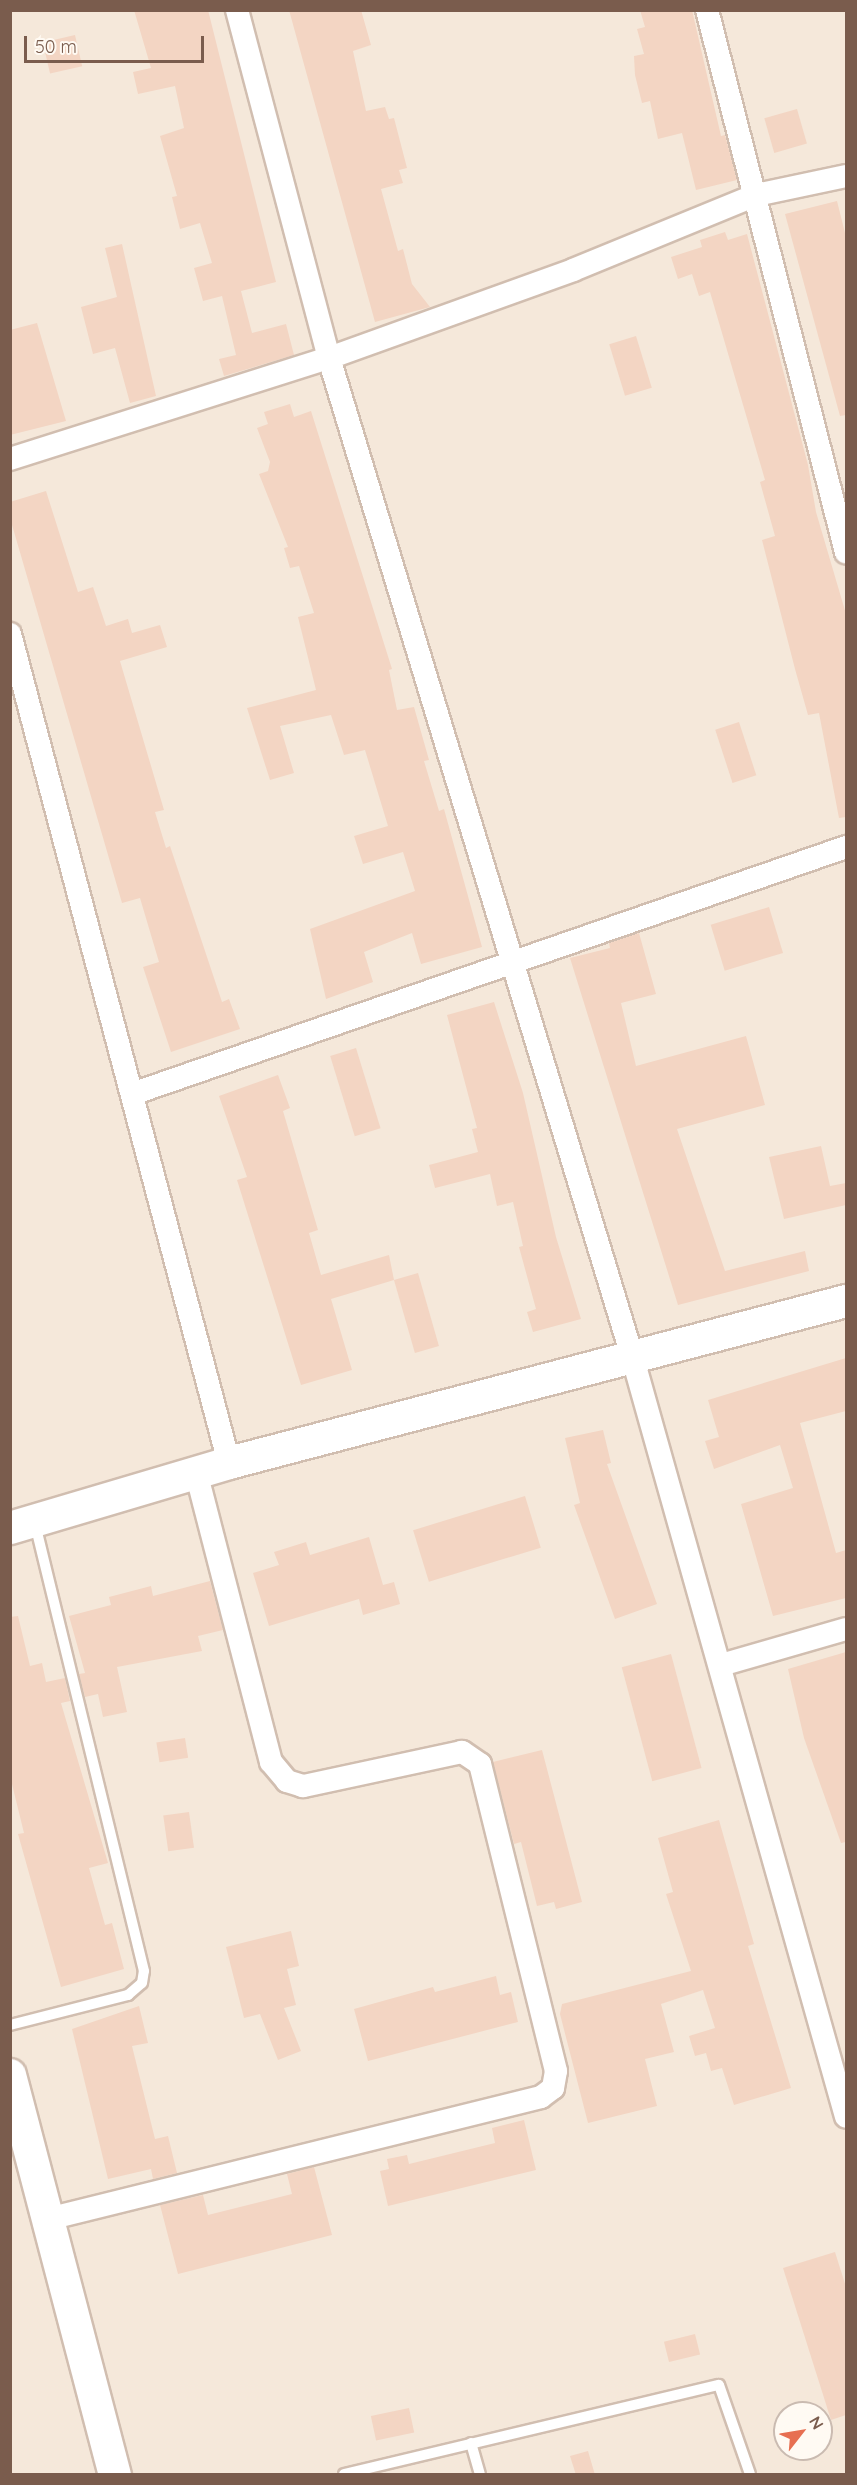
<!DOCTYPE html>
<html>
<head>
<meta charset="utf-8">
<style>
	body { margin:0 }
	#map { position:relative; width:857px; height:2485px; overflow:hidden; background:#fdf6ec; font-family:Quicksand,sans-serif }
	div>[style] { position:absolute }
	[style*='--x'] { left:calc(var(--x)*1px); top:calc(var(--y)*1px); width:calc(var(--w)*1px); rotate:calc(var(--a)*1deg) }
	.residential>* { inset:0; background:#f5e8da }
	.building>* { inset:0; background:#f3d5c3; transform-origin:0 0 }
	.roads { filter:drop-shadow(2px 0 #d1beb0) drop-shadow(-2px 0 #d1beb0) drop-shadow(0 2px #d1beb0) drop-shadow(0 -2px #d1beb0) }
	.lane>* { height:10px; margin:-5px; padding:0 5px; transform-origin:5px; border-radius:5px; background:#fff }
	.street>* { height:22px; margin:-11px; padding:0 11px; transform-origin:11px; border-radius:11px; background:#fff }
	.secondary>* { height:32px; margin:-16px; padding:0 16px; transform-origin:16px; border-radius:16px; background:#fff }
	span { translate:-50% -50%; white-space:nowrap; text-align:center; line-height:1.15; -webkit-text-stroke:6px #fffaf3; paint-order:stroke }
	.frame { position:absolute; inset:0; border:12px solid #7a5c4d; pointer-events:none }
	.north { position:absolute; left:773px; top:2401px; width:60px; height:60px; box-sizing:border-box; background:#fffaf3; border:2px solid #cabbb1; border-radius:50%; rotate:59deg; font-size:16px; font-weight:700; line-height:24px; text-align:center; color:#7a5c4d }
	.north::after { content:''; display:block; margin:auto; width:21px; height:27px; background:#e76f51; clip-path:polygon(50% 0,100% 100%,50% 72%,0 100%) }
	.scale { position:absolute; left:24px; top:36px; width:180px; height:27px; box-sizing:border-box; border:3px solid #7a5c4d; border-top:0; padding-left:8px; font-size:18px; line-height:21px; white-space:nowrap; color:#7a5c4d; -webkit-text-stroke:4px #fffaf3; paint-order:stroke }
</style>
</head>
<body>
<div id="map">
	<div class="residential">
		<i style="clip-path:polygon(evenodd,11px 11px,846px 11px,846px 2474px,11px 2474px,11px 11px,785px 2413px,821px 2413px,821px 2449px,785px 2449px,785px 2413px)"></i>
	</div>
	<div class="building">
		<i style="clip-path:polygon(134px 10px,208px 10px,276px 282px,241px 291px,252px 333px,286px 324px,294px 355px,224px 376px,219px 359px,236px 355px,222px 296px,203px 301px,194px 268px,212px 263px,200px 223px,180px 229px,172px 197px,177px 196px,160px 136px,184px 128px,175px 86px,138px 94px,133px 72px,151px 68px)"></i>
		<i style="clip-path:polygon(289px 10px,361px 10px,371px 45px,353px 51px,366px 111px,385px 107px,389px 119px,394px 118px,407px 168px,399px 170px,403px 183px,381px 189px,398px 251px,403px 249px,412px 284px,430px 307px,375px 322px)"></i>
		<i style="clip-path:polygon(640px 10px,692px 10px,721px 136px,725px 135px,737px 180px,696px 190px,682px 133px,658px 139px,650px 101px,642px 103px,635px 75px,634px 56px,644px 54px,637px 29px,645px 27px)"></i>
		<i style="left:75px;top:35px;width:32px;height:33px;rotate:77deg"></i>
		<i style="left:797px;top:109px;width:36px;height:34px;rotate:74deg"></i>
		<i style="clip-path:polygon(837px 201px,846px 237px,846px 415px,840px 416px,785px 214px)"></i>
		<i style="clip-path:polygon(725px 232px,728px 240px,747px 234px,808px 465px,816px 512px,846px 614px,846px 817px,839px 818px,819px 713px,808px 715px,795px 669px,762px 540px,775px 536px,760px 482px,765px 480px,710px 292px,699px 296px,692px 274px,678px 279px,671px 257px,702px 247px,700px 240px)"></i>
		<i style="clip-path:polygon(122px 244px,156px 396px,130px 403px,115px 348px,93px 354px,81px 307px,117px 297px,105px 248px)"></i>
		<i style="clip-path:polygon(37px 323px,66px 421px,10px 435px,10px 330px)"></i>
		<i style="left:636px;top:336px;width:54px;height:28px;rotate:73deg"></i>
		<i style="clip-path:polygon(290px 404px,294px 417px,311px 411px,392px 669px,389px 670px,397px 710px,414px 707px,429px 760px,424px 761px,439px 811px,444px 809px,482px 947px,421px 964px,412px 933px,364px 952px,373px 982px,326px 999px,310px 929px,415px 891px,403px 852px,363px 864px,354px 836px,388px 826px,365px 750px,344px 755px,331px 715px,280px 726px,294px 773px,270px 780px,247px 708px,316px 690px,298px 617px,314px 613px,299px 566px,290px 568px,284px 548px,288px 547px,259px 474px,268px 471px,270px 462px,257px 428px,268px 424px,264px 412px)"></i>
		<i style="clip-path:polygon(46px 491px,78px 592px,93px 587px,106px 626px,128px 619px,132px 633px,160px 625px,167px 647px,120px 661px,164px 810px,155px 812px,166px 848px,170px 846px,222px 1002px,229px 999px,240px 1029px,171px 1052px,143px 967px,159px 962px,140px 898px,122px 903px,10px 518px,10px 502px)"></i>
		<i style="left:739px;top:722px;width:56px;height:25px;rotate:72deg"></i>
		<i style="left:769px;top:907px;width:48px;height:61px;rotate:73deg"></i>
		<i style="clip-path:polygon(639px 933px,656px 994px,621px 1003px,636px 1066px,746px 1036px,765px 1105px,677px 1129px,725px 1271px,805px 1251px,809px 1271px,678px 1305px,570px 958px,610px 948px,609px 943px)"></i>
		<i style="clip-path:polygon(494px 1002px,523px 1093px,556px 1237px,581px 1319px,533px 1332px,527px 1312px,536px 1309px,519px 1247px,523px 1246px,513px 1202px,497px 1206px,490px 1174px,435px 1188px,429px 1165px,478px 1152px,472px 1129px,477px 1128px,447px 1015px)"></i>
		<i style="left:356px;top:1048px;width:84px;height:27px;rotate:73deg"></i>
		<i style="clip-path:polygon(278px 1075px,290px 1108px,283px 1111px,318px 1230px,309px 1233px,321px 1275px,389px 1255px,394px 1280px,331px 1299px,352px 1370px,301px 1385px,237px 1180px,247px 1177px,219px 1096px)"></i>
		<i style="clip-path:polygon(821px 1146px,830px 1186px,846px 1183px,846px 1205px,784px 1219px,769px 1157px)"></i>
		<i style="left:418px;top:1273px;width:76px;height:25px;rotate:74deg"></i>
		<i style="clip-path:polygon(846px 1358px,846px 1411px,800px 1423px,836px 1553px,846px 1550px,846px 1598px,773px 1616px,741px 1504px,793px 1488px,780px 1445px,714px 1469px,705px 1441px,719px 1437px,708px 1400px)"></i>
		<i style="clip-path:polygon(603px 1430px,611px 1463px,607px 1464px,657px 1604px,615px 1619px,574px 1505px,580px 1503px,565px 1438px)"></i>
		<i style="left:525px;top:1496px;width:54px;height:117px;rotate:73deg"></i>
		<i style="clip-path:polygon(369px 1537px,383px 1585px,394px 1582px,400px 1604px,363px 1615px,359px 1599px,269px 1626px,253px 1573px,279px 1565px,274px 1552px,306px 1542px,310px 1555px)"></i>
		<i style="clip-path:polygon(210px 1581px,223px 1630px,198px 1636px,202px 1651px,117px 1667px,127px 1712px,103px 1717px,98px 1694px,85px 1697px,79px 1674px,85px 1673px,69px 1616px,111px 1605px,109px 1597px,151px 1586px,153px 1596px)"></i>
		<i style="clip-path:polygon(18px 1616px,30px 1666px,42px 1663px,46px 1682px,65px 1678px,70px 1701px,61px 1703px,108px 1863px,89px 1868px,105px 1925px,112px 1923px,124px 1969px,61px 1987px,18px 1834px,24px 1833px,10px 1776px,10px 1617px)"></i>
		<i style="clip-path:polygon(846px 1652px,846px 1842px,841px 1843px,804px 1738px,788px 1669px)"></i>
		<i style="left:671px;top:1654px;width:118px;height:51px;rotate:75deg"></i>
		<i style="left:185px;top:1738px;width:20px;height:29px;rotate:81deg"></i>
		<i style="clip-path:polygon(542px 1750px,582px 1902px,556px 1909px,554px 1902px,537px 1906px,521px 1842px,514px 1844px,493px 1762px)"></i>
		<i style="left:189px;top:1812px;width:36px;height:26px;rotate:82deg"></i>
		<i style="clip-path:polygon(719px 1820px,754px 1944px,748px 1946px,791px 2088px,734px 2105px,722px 2068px,711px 2071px,706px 2053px,695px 2056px,689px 2036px,715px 2028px,703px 1990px,661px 2004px,674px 2052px,645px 2059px,657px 2106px,588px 2123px,560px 2014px,562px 2004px,691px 1971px,666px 1894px,673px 1892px,658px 1838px)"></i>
		<i style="clip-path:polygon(291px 1931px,299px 1966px,287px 1969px,296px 2005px,284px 2008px,301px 2051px,278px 2060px,260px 2014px,244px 2018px,226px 1947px)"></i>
		<i style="clip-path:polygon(496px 1976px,500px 1995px,511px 1992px,518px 2022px,368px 2061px,354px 2009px,433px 1987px,435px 1992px)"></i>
		<i style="clip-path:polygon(139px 2006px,148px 2043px,132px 2046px,155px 2139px,168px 2136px,177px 2173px,153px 2179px,151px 2169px,108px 2179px,72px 2029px)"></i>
		<i style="clip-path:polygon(524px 2120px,536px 2170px,388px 2206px,380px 2171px,389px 2169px,387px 2159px,407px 2155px,409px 2164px,495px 2143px,492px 2128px)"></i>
		<i style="clip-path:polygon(314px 2167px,332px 2235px,178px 2274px,160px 2205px,203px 2195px,208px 2215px,292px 2194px,287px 2174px)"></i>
		<i style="clip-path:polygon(835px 2252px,846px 2287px,846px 2415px,831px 2420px,783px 2268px)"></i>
		<i style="left:695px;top:2334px;width:21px;height:32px;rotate:76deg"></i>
		<i style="left:409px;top:2408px;width:25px;height:39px;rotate:78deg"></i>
		<i style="clip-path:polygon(588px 2451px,595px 2475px,576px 2475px,570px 2456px)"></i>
	</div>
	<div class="roads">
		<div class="lane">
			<i style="--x:10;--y:2025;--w:122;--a:-14.3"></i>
			<i style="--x:128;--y:1995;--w:18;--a:-41"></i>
			<i style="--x:142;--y:1983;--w:12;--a:-81"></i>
			<i style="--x:144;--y:1971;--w:460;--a:-103.7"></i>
			<i style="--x:471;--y:2443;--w:32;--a:74"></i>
			<i style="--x:344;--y:2474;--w:385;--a:-13.4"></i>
			<i style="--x:719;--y:2385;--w:94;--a:70.8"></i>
		</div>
		<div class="street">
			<i style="--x:237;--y:10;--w:360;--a:75.2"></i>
			<i style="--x:329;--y:358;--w:1046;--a:73.11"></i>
			<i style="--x:633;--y:1359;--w:787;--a:74.3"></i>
			<i style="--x:707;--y:10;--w:560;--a:75.62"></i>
			<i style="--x:10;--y:459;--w:335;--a:-17.6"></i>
			<i style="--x:329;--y:358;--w:259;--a:-19.8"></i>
			<i style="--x:573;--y:270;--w:198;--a:-22.3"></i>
			<i style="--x:756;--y:195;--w:92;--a:-11.9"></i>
			<i style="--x:10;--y:634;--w:857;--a:75.2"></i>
			<i style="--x:132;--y:1094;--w:756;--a:-19.08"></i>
			<i style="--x:721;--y:1665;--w:130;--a:-16.1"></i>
			<i style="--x:48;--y:2219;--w:508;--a:-13.9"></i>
			<i style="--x:541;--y:2097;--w:15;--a:-37"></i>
			<i style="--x:553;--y:2088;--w:17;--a:-80"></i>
			<i style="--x:556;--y:2071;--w:316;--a:-103.9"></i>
			<i style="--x:480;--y:1764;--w:22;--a:-146"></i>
			<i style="--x:462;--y:1752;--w:163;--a:167.9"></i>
			<i style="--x:303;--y:1786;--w:17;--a:-163"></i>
			<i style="--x:287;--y:1781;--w:25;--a:-130"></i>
			<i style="--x:271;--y:1762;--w:299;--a:-104.5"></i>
		</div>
		<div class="secondary">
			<i style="--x:10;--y:1528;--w:228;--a:-16.5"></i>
			<i style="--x:229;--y:1463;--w:638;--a:-14.71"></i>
			<i style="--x:10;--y:2075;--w:413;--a:75.3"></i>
		</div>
	</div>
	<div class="frame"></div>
	<div class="north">N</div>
	<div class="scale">50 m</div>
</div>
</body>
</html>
